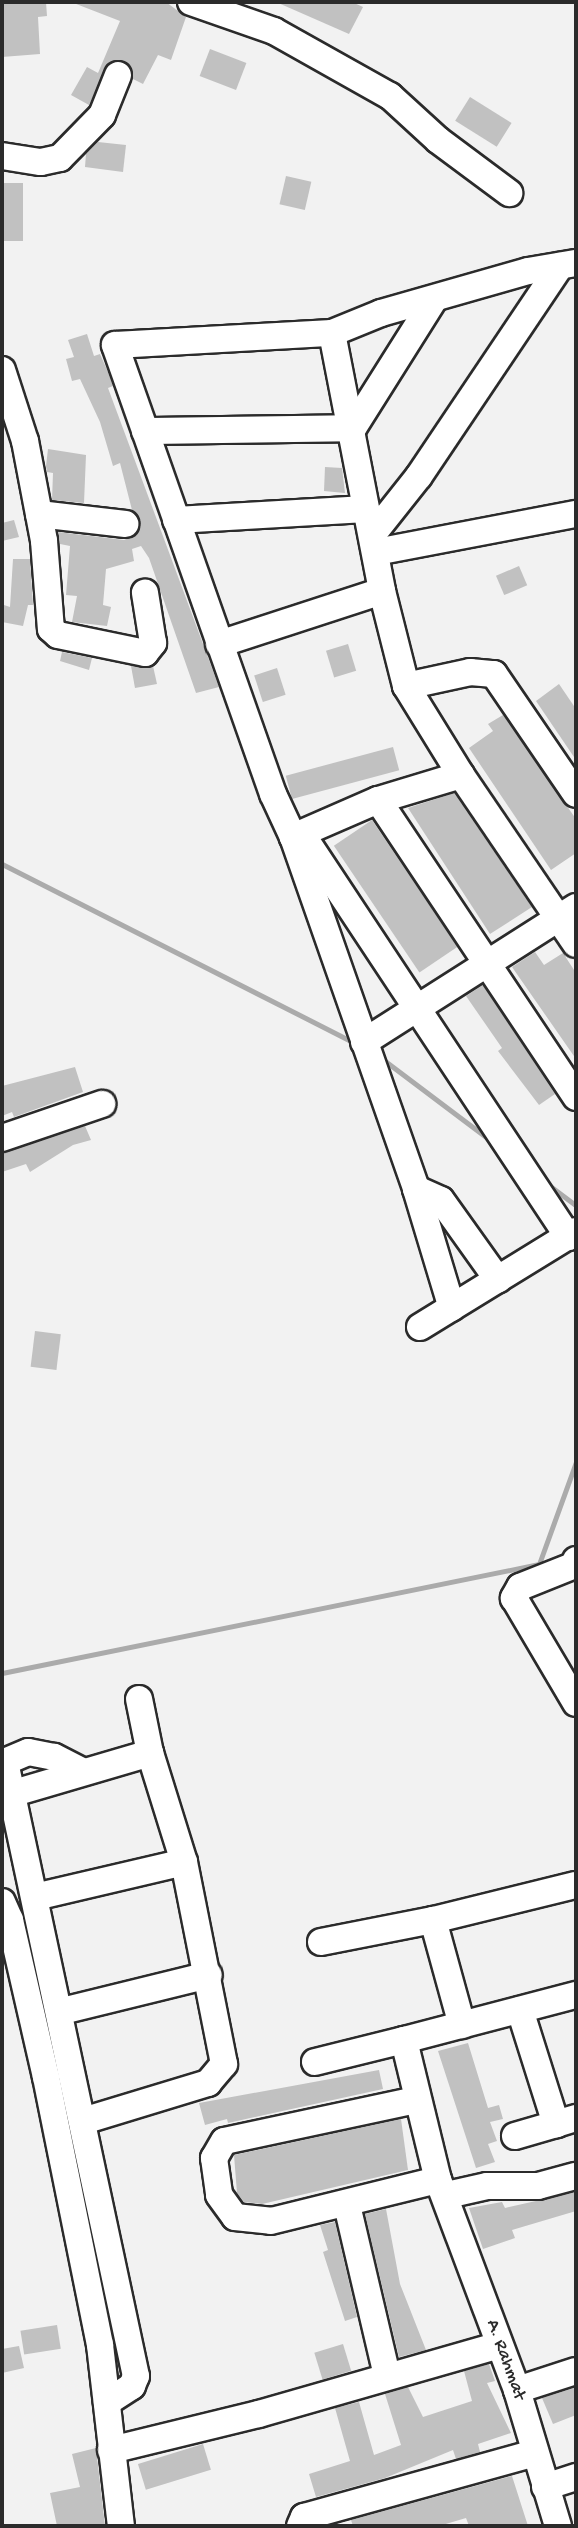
<!DOCTYPE html>
<html>
<head>
<meta charset="utf-8">
<style>
	body { margin:0 }
	#map { position:relative; width:578px; height:2528px; overflow:hidden; background:#f2f2f2; font-family:"Gochi Hand",sans-serif }
	div>[style] { position:absolute }
	[style*='--x'] { left:calc(var(--x)*1px); top:calc(var(--y)*1px); width:calc(var(--w)*1px); rotate:calc(var(--a)*1deg) }
	.stream>* { height:5px; margin:-2.5px; padding:0 2.5px; transform-origin:2.5px; border-radius:2.5px; background:#ababab }
	.building>* { inset:0; background:#c1c1c1; transform-origin:0 0 }
	.roads { filter:drop-shadow(2px 0 #2b2b2b) drop-shadow(-2px 0 #2b2b2b) drop-shadow(0 2px #2b2b2b) drop-shadow(0 -2px #2b2b2b) }
	.minor>* { height:26px; margin:-13px; padding:0 13px; transform-origin:13px; border-radius:13px; background:#fff }
	span { translate:-50% -50%; white-space:nowrap; text-align:center; line-height:1.15; -webkit-text-stroke:7px #fff; paint-order:stroke }
	.street-label { font-size:19px; color:#2b2b2b }
	.frame { position:absolute; inset:0; border:4px solid #2b2b2b; pointer-events:none }
</style>
</head>
<body>
<div id="map">
	<div class="stream">
		<i style="--x:2;--y:864;--w:396;--a:26.9"></i>
		<i style="--x:381;--y:1058;--w:138;--a:37"></i>
		<i style="--x:546;--y:1183;--w:38;--a:37"></i>
		<i style="--x:2;--y:1673;--w:548;--a:-11.47"></i>
		<i style="--x:539;--y:1564;--w:109;--a:-70.1"></i>
	</div>
	<div class="building">
		<i style="clip-path:polygon(9px 2px,46px 2px,47px 16px,38px 17px,40px 54px,2px 57px,2px 5px)"></i>
		<i style="clip-path:polygon(71px 2px,166px 2px,186px 17px,171px 60px,158px 55px,143px 84px,133px 79px,131px 66px,124px 61px,109px 62px,89px 105px,71px 95px,87px 67px,98px 73px,120px 21px)"></i>
		<i style="clip-path:polygon(276px 2px,352px 2px,363px 7px,349px 34px)"></i>
		<i style="left:210px;top:49px;width:39px;height:29px;rotate:21deg"></i>
		<i style="left:470px;top:97px;width:49px;height:28px;rotate:32deg"></i>
		<i style="clip-path:polygon(98px 142px,126px 145px,123px 172px,85px 167px,86px 154px)"></i>
		<i style="left:286px;top:176px;width:26px;height:29px;rotate:13deg"></i>
		<i style="left:2px;top:183px;width:21px;height:58px"></i>
		<i style="clip-path:polygon(87px 334px,94px 356px,100px 354px,108px 372px,113px 386px,108px 388px,219px 687px,196px 693px,149px 558px,141px 546px,132px 549px,134px 561px,106px 569px,103px 605px,111px 607px,107px 626px,72px 622px,77px 596px,66px 595px,70px 546px,60px 544px,58px 532px,124px 540px,137px 534px,141px 525px,132px 510px,120px 463px,113px 466px,100px 422px,80px 379px,72px 381px,66px 359px,74px 357px,68px 340px)"></i>
		<i style="clip-path:polygon(48px 449px,86px 455px,84px 503px,52px 500px,53px 473px,47px 472px,46px 466px)"></i>
		<i style="clip-path:polygon(325px 467px,342px 468px,345px 493px,324px 491px)"></i>
		<i style="clip-path:polygon(14px 520px,19px 537px,2px 541px,2px 523px)"></i>
		<i style="clip-path:polygon(13px 559px,30px 559px,33px 605px,28px 605px,23px 626px,2px 622px,4px 605px,10px 607px)"></i>
		<i style="left:519px;top:566px;width:21px;height:25px;rotate:67deg"></i>
		<i style="left:348px;top:644px;width:28px;height:23px;rotate:73deg"></i>
		<i style="clip-path:polygon(62px 652px,92px 658px,89px 670px,60px 661px)"></i>
		<i style="clip-path:polygon(131px 666px,153px 666px,157px 684px,135px 688px)"></i>
		<i style="left:277px;top:668px;width:28px;height:24px;rotate:72deg"></i>
		<i style="clip-path:polygon(559px 684px,576px 709px,576px 760px,536px 701px)"></i>
		<i style="clip-path:polygon(503px 715px,576px 819px,576px 853px,551px 870px,469px 748px,493px 731px,488px 724px)"></i>
		<i style="left:393px;top:747px;width:24px;height:111px;rotate:75deg"></i>
		<i style="clip-path:polygon(454px 793px,532px 907px,490px 934px,408px 808px)"></i>
		<i style="left:372px;top:820px;width:153px;height:46px;rotate:56deg"></i>
		<i style="clip-path:polygon(535px 952px,544px 965px,563px 953px,576px 973px,576px 1059px,512px 967px)"></i>
		<i style="clip-path:polygon(483px 985px,555px 1094px,539px 1105px,498px 1051px,502px 1048px,466px 996px)"></i>
		<i style="clip-path:polygon(75px 1067px,83px 1092px,14px 1117px,12px 1112px,2px 1116px,2px 1086px)"></i>
		<i style="clip-path:polygon(85px 1126px,91px 1140px,73px 1145px,30px 1172px,26px 1164px,2px 1172px,2px 1153px)"></i>
		<i style="left:35px;top:1331px;width:26px;height:36px;rotate:7deg"></i>
		<i style="clip-path:polygon(468px 2043px,488px 2108px,499px 2105px,503px 2119px,490px 2122px,497px 2141px,488px 2144px,495px 2162px,476px 2168px,438px 2051px)"></i>
		<i style="clip-path:polygon(379px 2070px,383px 2089px,228px 2123px,227px 2119px,205px 2125px,199px 2103px)"></i>
		<i style="clip-path:polygon(401px 2119px,408px 2170px,262px 2204px,244px 2202px,237px 2193px,234px 2155px)"></i>
		<i style="clip-path:polygon(576px 2192px,576px 2211px,512px 2230px,515px 2238px,483px 2249px,469px 2208px,502px 2202px,505px 2208px)"></i>
		<i style="clip-path:polygon(386px 2209px,400px 2284px,426px 2350px,399px 2357px,365px 2214px)"></i>
		<i style="clip-path:polygon(335px 2222px,357px 2317px,345px 2321px,323px 2252px,328px 2250px,320px 2225px)"></i>
		<i style="left:57px;top:2325px;width:24px;height:37px;rotate:81deg"></i>
		<i style="left:343px;top:2344px;width:28px;height:30px;rotate:73deg"></i>
		<i style="clip-path:polygon(19px 2346px,24px 2368px,2px 2373px,2px 2349px)"></i>
		<i style="clip-path:polygon(489px 2364px,495px 2381px,487px 2383px,511px 2433px,478px 2444px,480px 2452px,456px 2459px,453px 2450px,385px 2478px,316px 2497px,309px 2474px,350px 2461px,335px 2408px,359px 2402px,374px 2455px,401px 2445px,385px 2394px,408px 2387px,423px 2417px,472px 2401px,464px 2371px)"></i>
		<i style="clip-path:polygon(574px 2388px,576px 2415px,553px 2424px,542px 2398px)"></i>
		<i style="left:203px;top:2444px;width:27px;height:68px;rotate:73deg"></i>
		<i style="clip-path:polygon(96px 2448px,105px 2526px,57px 2526px,50px 2493px,80px 2487px,72px 2454px)"></i>
		<i style="clip-path:polygon(512px 2476px,528px 2526px,469px 2526px,466px 2518px,439px 2526px,353px 2526px,351px 2520px)"></i>
	</div>
	<div class="roads">
		<div class="minor">
			<i style="--x:191;--y:2;--w:88;--a:19.3"></i>
			<i style="--x:274;--y:31;--w:133;--a:29.3"></i>
			<i style="--x:390;--y:96;--w:65;--a:42.5"></i>
			<i style="--x:438;--y:140;--w:89;--a:36.7"></i>
			<i style="--x:2;--y:156;--w:39;--a:9"></i>
			<i style="--x:41;--y:162;--w:19;--a:-12"></i>
			<i style="--x:60;--y:158;--w:60;--a:-45.7"></i>
			<i style="--x:102;--y:115;--w:43;--a:-68.2"></i>
			<i style="--x:332;--y:333;--w:263;--a:79"></i>
			<i style="--x:382;--y:591;--w:98;--a:75.8"></i>
			<i style="--x:406;--y:686;--w:105;--a:58.3"></i>
			<i style="--x:461;--y:775;--w:204;--a:55.8"></i>
			<i style="--x:2;--y:370;--w:75;--a:72.1"></i>
			<i style="--x:25;--y:441;--w:102;--a:79.2"></i>
			<i style="--x:44;--y:541;--w:88;--a:85.5"></i>
			<i style="--x:51;--y:629;--w:9;--a:41"></i>
			<i style="--x:58;--y:635;--w:89;--a:11.7"></i>
			<i style="--x:145;--y:653;--w:13;--a:-51"></i>
			<i style="--x:153;--y:643;--w:51;--a:-99.1"></i>
			<i style="--x:353;--y:428;--w:150;--a:-57.8"></i>
			<i style="--x:145;--y:431;--w:208;--a:-0.8"></i>
			<i style="--x:39;--y:514;--w:87;--a:6.6"></i>
			<i style="--x:176;--y:520;--w:190;--a:-3.3"></i>
			<i style="--x:373;--y:534;--w:74;--a:-51.6"></i>
			<i style="--x:419;--y:476;--w:253;--a:-56.1"></i>
			<i style="--x:376;--y:552;--w:204;--a:-10.8"></i>
			<i style="--x:219;--y:644;--w:171;--a:-18"></i>
			<i style="--x:406;--y:686;--w:66;--a:-12.3"></i>
			<i style="--x:470;--y:672;--w:24;--a:5"></i>
			<i style="--x:494;--y:674;--w:145;--a:55.7"></i>
			<i style="--x:461;--y:775;--w:87;--a:163.2"></i>
			<i style="--x:378;--y:800;--w:93;--a:156.5"></i>
			<i style="--x:293;--y:837;--w:47;--a:-114.9"></i>
			<i style="--x:273;--y:794;--w:476;--a:-109.4"></i>
			<i style="--x:115;--y:345;--w:217;--a:-3.2"></i>
			<i style="--x:332;--y:333;--w:53;--a:-22.2"></i>
			<i style="--x:381;--y:313;--w:153;--a:-15.9"></i>
			<i style="--x:528;--y:271;--w:49;--a:-9.5"></i>
			<i style="--x:378;--y:800;--w:357;--a:56.3"></i>
			<i style="--x:303;--y:836;--w:481;--a:56.5"></i>
			<i style="--x:293;--y:837;--w:373;--a:70.7"></i>
			<i style="--x:416;--y:1189;--w:124;--a:73.2"></i>
			<i style="--x:364;--y:1042;--w:251;--a:-32.5"></i>
			<i style="--x:2;--y:1138;--w:106;--a:-18.8"></i>
			<i style="--x:416;--y:1189;--w:27;--a:24"></i>
			<i style="--x:441;--y:1200;--w:98;--a:54.5"></i>
			<i style="--x:420;--y:1327;--w:183;--a:-31.6"></i>
			<i style="--x:576;--y:1560;--w:5;--a:101"></i>
			<i style="--x:575;--y:1565;--w:59;--a:158.2"></i>
			<i style="--x:520;--y:1587;--w:13;--a:119"></i>
			<i style="--x:514;--y:1598;--w:122;--a:59.4"></i>
			<i style="--x:80;--y:1770;--w:29;--a:-153"></i>
			<i style="--x:54;--y:1757;--w:26;--a:-169"></i>
			<i style="--x:28;--y:1752;--w:25;--a:157"></i>
			<i style="--x:5;--y:1762;--w:628;--a:77.96"></i>
			<i style="--x:136;--y:2376;--w:11;--a:112"></i>
			<i style="--x:132;--y:2386;--w:30;--a:147"></i>
			<i style="--x:14;--y:1793;--w:142;--a:-16.4"></i>
			<i style="--x:35;--y:1897;--w:153;--a:-13.2"></i>
			<i style="--x:2;--y:1902;--w:20;--a:66"></i>
			<i style="--x:10;--y:1920;--w:161;--a:77.1"></i>
			<i style="--x:46;--y:2077;--w:273;--a:78.6"></i>
			<i style="--x:100;--y:2345;--w:182;--a:83.4"></i>
			<i style="--x:433;--y:1920;--w:147;--a:-13.8"></i>
			<i style="--x:321;--y:1942;--w:114;--a:-11.1"></i>
			<i style="--x:433;--y:1920;--w:109;--a:74.6"></i>
			<i style="--x:520;--y:2010;--w:120;--a:72.5"></i>
			<i style="--x:556;--y:2124;--w:21;--a:-17"></i>
			<i style="--x:62;--y:2011;--w:151;--a:-13.8"></i>
			<i style="--x:315;--y:2062;--w:92;--a:-13.9"></i>
			<i style="--x:416;--y:2100;--w:196;--a:167.9"></i>
			<i style="--x:224;--y:2141;--w:20;--a:120"></i>
			<i style="--x:214;--y:2158;--w:37;--a:82"></i>
			<i style="--x:219;--y:2195;--w:27;--a:54"></i>
			<i style="--x:235;--y:2217;--w:36;--a:6"></i>
			<i style="--x:271;--y:2221;--w:172;--a:-13.8"></i>
			<i style="--x:83;--y:2121;--w:131;--a:-16.9"></i>
			<i style="--x:208;--y:2083;--w:25;--a:-50"></i>
			<i style="--x:224;--y:2064;--w:206;--a:-101.2"></i>
			<i style="--x:184;--y:1862;--w:114;--a:-107.3"></i>
			<i style="--x:150;--y:1753;--w:55;--a:-101.5"></i>
			<i style="--x:515;--y:2136;--w:43;--a:-16.3"></i>
			<i style="--x:447;--y:2195;--w:41;--a:-12.7"></i>
			<i style="--x:487;--y:2186;--w:51;--a:0"></i>
			<i style="--x:538;--y:2186;--w:39;--a:-15"></i>
			<i style="--x:347;--y:2205;--w:176;--a:76.8"></i>
			<i style="--x:517;--y:2390;--w:62;--a:-17.9"></i>
			<i style="--x:111;--y:2450;--w:152;--a:-13.7"></i>
			<i style="--x:259;--y:2414;--w:250;--a:-16"></i>
			<i style="--x:545;--y:2487;--w:33;--a:-18"></i>
			<i style="--x:300;--y:2526;--w:10;--a:-66"></i>
			<i style="--x:304;--y:2517;--w:240;--a:-15.5"></i>
			<i style="--x:558;--y:2526;--w:142;--a:-106.8"></i>
			<i style="--x:517;--y:2390;--w:224;--a:-110.6"></i>
			<i style="--x:438;--y:2180;--w:144;--a:-103.7"></i>
			<i style="--x:404;--y:2040;--w:178;--a:-14.7"></i>
		</div>
	</div>
	<div class="street-label">
		<span style="left:505px;top:2360px;rotate:70deg">A. Rahmat</span>
	</div>
	<div class="frame"></div>
</div>
</body>
</html>
